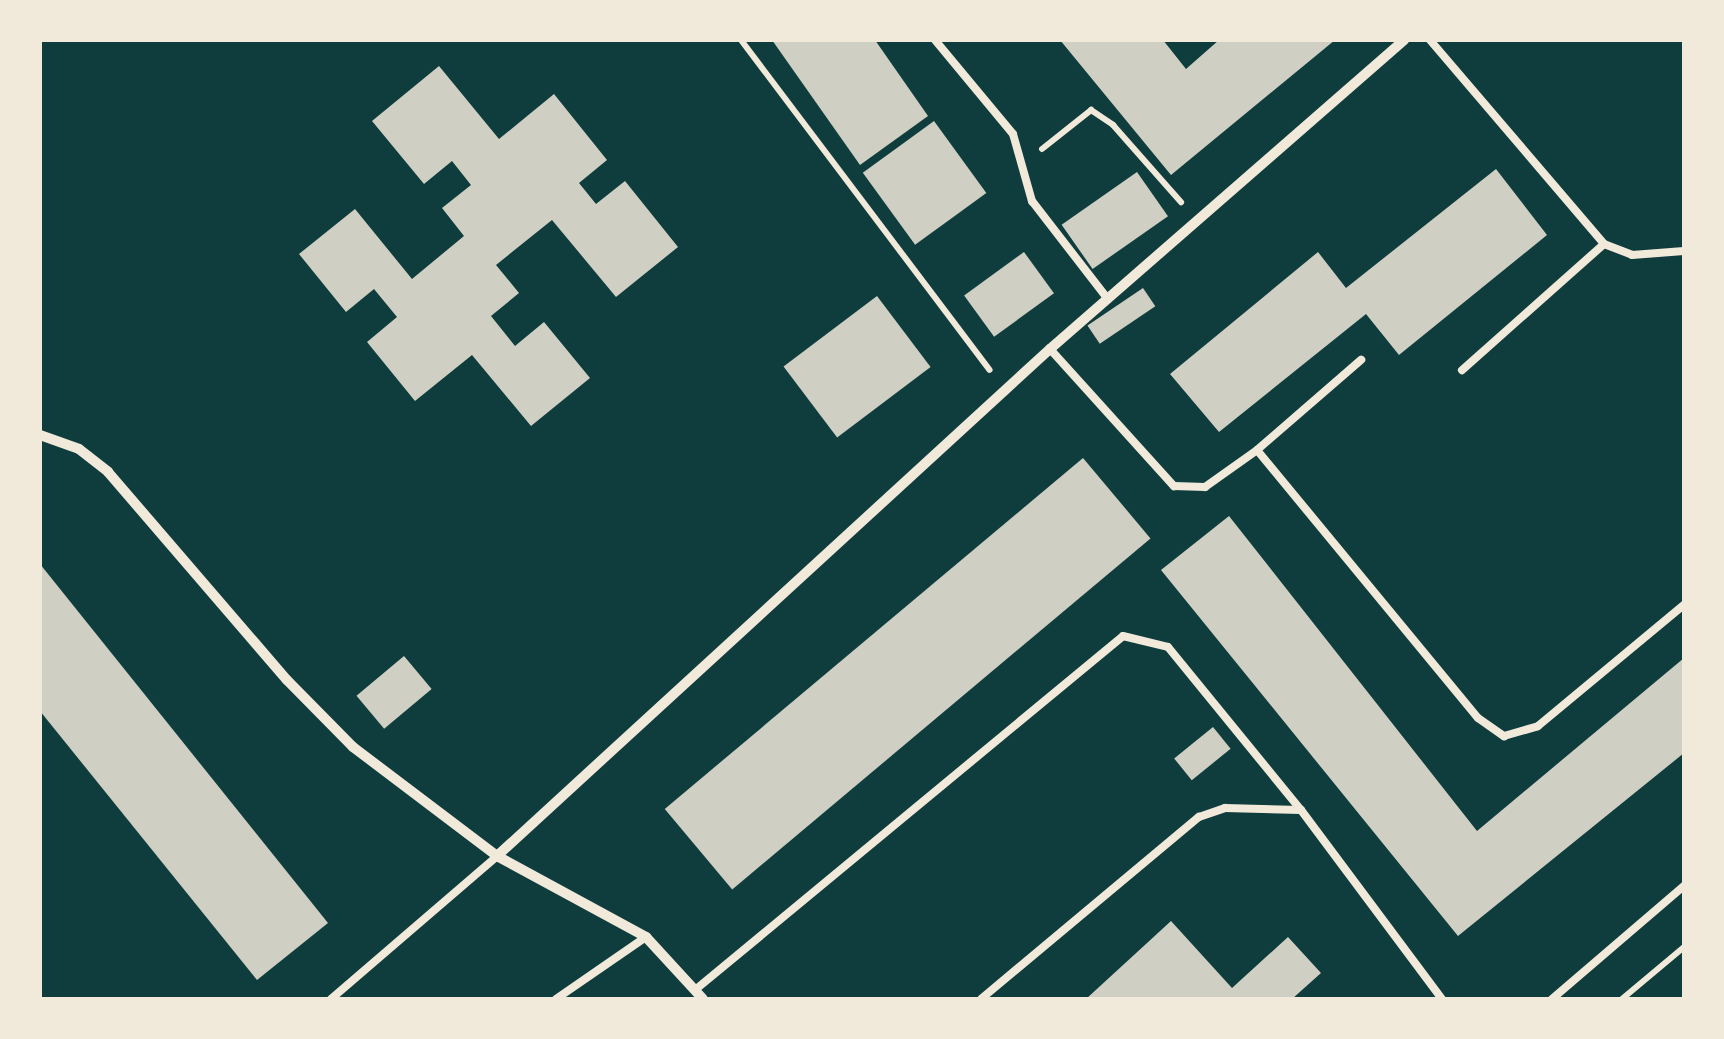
<!DOCTYPE html>
<html>
<head>
<meta charset="utf-8">
<style>
	body { margin:0 }
	#map { position:relative; width:1724px; height:1039px; overflow:hidden; background:#0f3d3e; font-family:"DM Sans",sans-serif }
	div>[style] { position:absolute }
	[style*='--x'] { left:calc(var(--x)*1px); top:calc(var(--y)*1px); width:calc(var(--w)*1px); rotate:calc(var(--a)*1deg) }
	.building>* { inset:0; background:#cfcfc3; transform-origin:0 0 }
	.path>* { height:6px; margin:-3px; padding:0 3px; transform-origin:3px; border-radius:3px; background:#f1e9da }
	.service>* { height:8px; margin:-4px; padding:0 4px; transform-origin:4px; border-radius:4px; background:#f1e9da }
	.minor>* { height:10px; margin:-5px; padding:0 5px; transform-origin:5px; border-radius:5px; background:#f1e9da }
	span { translate:-50% -50%; white-space:nowrap; text-align:center; line-height:1.15; -webkit-text-stroke:10px #f1e9da; paint-order:stroke }
	.frame { position:absolute; inset:0; border:42px solid #f1e9da; pointer-events:none }
</style>
</head>
<body>
<div id="map">
	<div class="building">
		<i style="clip-path:polygon(772px 40px,875px 40px,928px 116px,860px 165px)"></i>
		<i style="clip-path:polygon(1060px 40px,1163px 40px,1186px 69px,1219px 40px,1335px 40px,1171px 175px)"></i>
		<i style="clip-path:polygon(439px 66px,499px 139px,554px 94px,607px 160px,579px 183px,596px 204px,625px 181px,678px 247px,616px 297px,552px 220px,496px 265px,519px 293px,491px 316px,515px 346px,544px 322px,590px 378px,531px 426px,472px 355px,415px 401px,367px 342px,397px 317px,374px 289px,346px 312px,299px 254px,355px 209px,412px 279px,464px 236px,442px 208px,471px 185px,452px 161px,424px 184px,372px 121px)"></i>
		<i style="left:934px;top:121px;width:89px;height:88px;rotate:54deg"></i>
		<i style="clip-path:polygon(1496px 169px,1547px 235px,1399px 355px,1366px 314px,1219px 432px,1170px 374px,1318px 252px,1346px 288px)"></i>
		<i style="left:1137px;top:172px;width:54px;height:92px;rotate:55deg"></i>
		<i style="left:1024px;top:252px;width:51px;height:74px;rotate:54deg"></i>
		<i style="left:1143px;top:288px;width:22px;height:67px;rotate:56deg"></i>
		<i style="left:877px;top:296px;width:89px;height:117px;rotate:53deg"></i>
		<i style="left:1083px;top:458px;width:105px;height:546px;rotate:50deg"></i>
		<i style="clip-path:polygon(1229px 516px,1477px 831px,1684px 658px,1684px 753px,1458px 936px,1161px 570px)"></i>
		<i style="clip-path:polygon(40px 564px,328px 923px,257px 980px,40px 711px)"></i>
		<i style="left:404px;top:656px;width:43px;height:62px;rotate:50deg"></i>
		<i style="left:1213px;top:727px;width:28px;height:50px;rotate:51deg"></i>
		<i style="clip-path:polygon(1171px 921px,1232px 988px,1288px 937px,1321px 973px,1292px 999px,1086px 999px)"></i>
	</div>
	<div class="path">
		<i style="--x:741;--y:40;--w:413;--a:53"></i>
		<i style="--x:1042;--y:149;--w:63;--a:-38.5"></i>
		<i style="--x:1091;--y:110;--w:27;--a:34"></i>
		<i style="--x:1113;--y:125;--w:103;--a:48.6"></i>
		<i style="--x:1622;--y:999;--w:81;--a:-40"></i>
	</div>
	<div class="service">
		<i style="--x:935;--y:40;--w:122;--a:50.3"></i>
		<i style="--x:1013;--y:134;--w:70;--a:74.2"></i>
		<i style="--x:1032;--y:201;--w:123;--a:52.3"></i>
		<i style="--x:1430;--y:40;--w:268;--a:49.5"></i>
		<i style="--x:1604;--y:244;--w:190;--a:138.4"></i>
		<i style="--x:1604;--y:244;--w:30;--a:21"></i>
		<i style="--x:1632;--y:255;--w:52;--a:-4.4"></i>
		<i style="--x:1050;--y:349;--w:185;--a:47.9"></i>
		<i style="--x:1174;--y:486;--w:31;--a:2"></i>
		<i style="--x:1205;--y:487;--w:64;--a:-35.4"></i>
		<i style="--x:1257;--y:450;--w:347;--a:50.5"></i>
		<i style="--x:1478;--y:718;--w:32;--a:35"></i>
		<i style="--x:1504;--y:736;--w:35;--a:-16"></i>
		<i style="--x:1538;--y:726;--w:190;--a:-39.7"></i>
		<i style="--x:1257;--y:450;--w:138;--a:-40.9"></i>
		<i style="--x:695;--y:990;--w:555;--a:-39.59"></i>
		<i style="--x:1123;--y:636;--w:46;--a:13.7"></i>
		<i style="--x:1168;--y:647;--w:210;--a:50.8"></i>
		<i style="--x:1301;--y:810;--w:236;--a:53.3"></i>
		<i style="--x:331;--y:999;--w:219;--a:-40.7"></i>
		<i style="--x:556;--y:999;--w:109;--a:-34.6"></i>
		<i style="--x:981;--y:999;--w:284;--a:-39.9"></i>
		<i style="--x:1199;--y:817;--w:28;--a:-19"></i>
		<i style="--x:1225;--y:808;--w:76;--a:1.5"></i>
		<i style="--x:1552;--y:999;--w:174;--a:-40.6"></i>
	</div>
	<div class="minor">
		<i style="--x:40;--y:435;--w:41;--a:19.7"></i>
		<i style="--x:79;--y:449;--w:37;--a:38"></i>
		<i style="--x:108;--y:472;--w:274;--a:49.3"></i>
		<i style="--x:287;--y:680;--w:94;--a:45.4"></i>
		<i style="--x:353;--y:747;--w:181;--a:37.1"></i>
		<i style="--x:497;--y:856;--w:170;--a:28.5"></i>
		<i style="--x:646;--y:937;--w:84;--a:47.4"></i>
		<i style="--x:497;--y:856;--w:750;--a:-42.52"></i>
		<i style="--x:1050;--y:349;--w:470;--a:-41.1"></i>
	</div>
	<div class="frame"></div>
</div>
</body>
</html>
